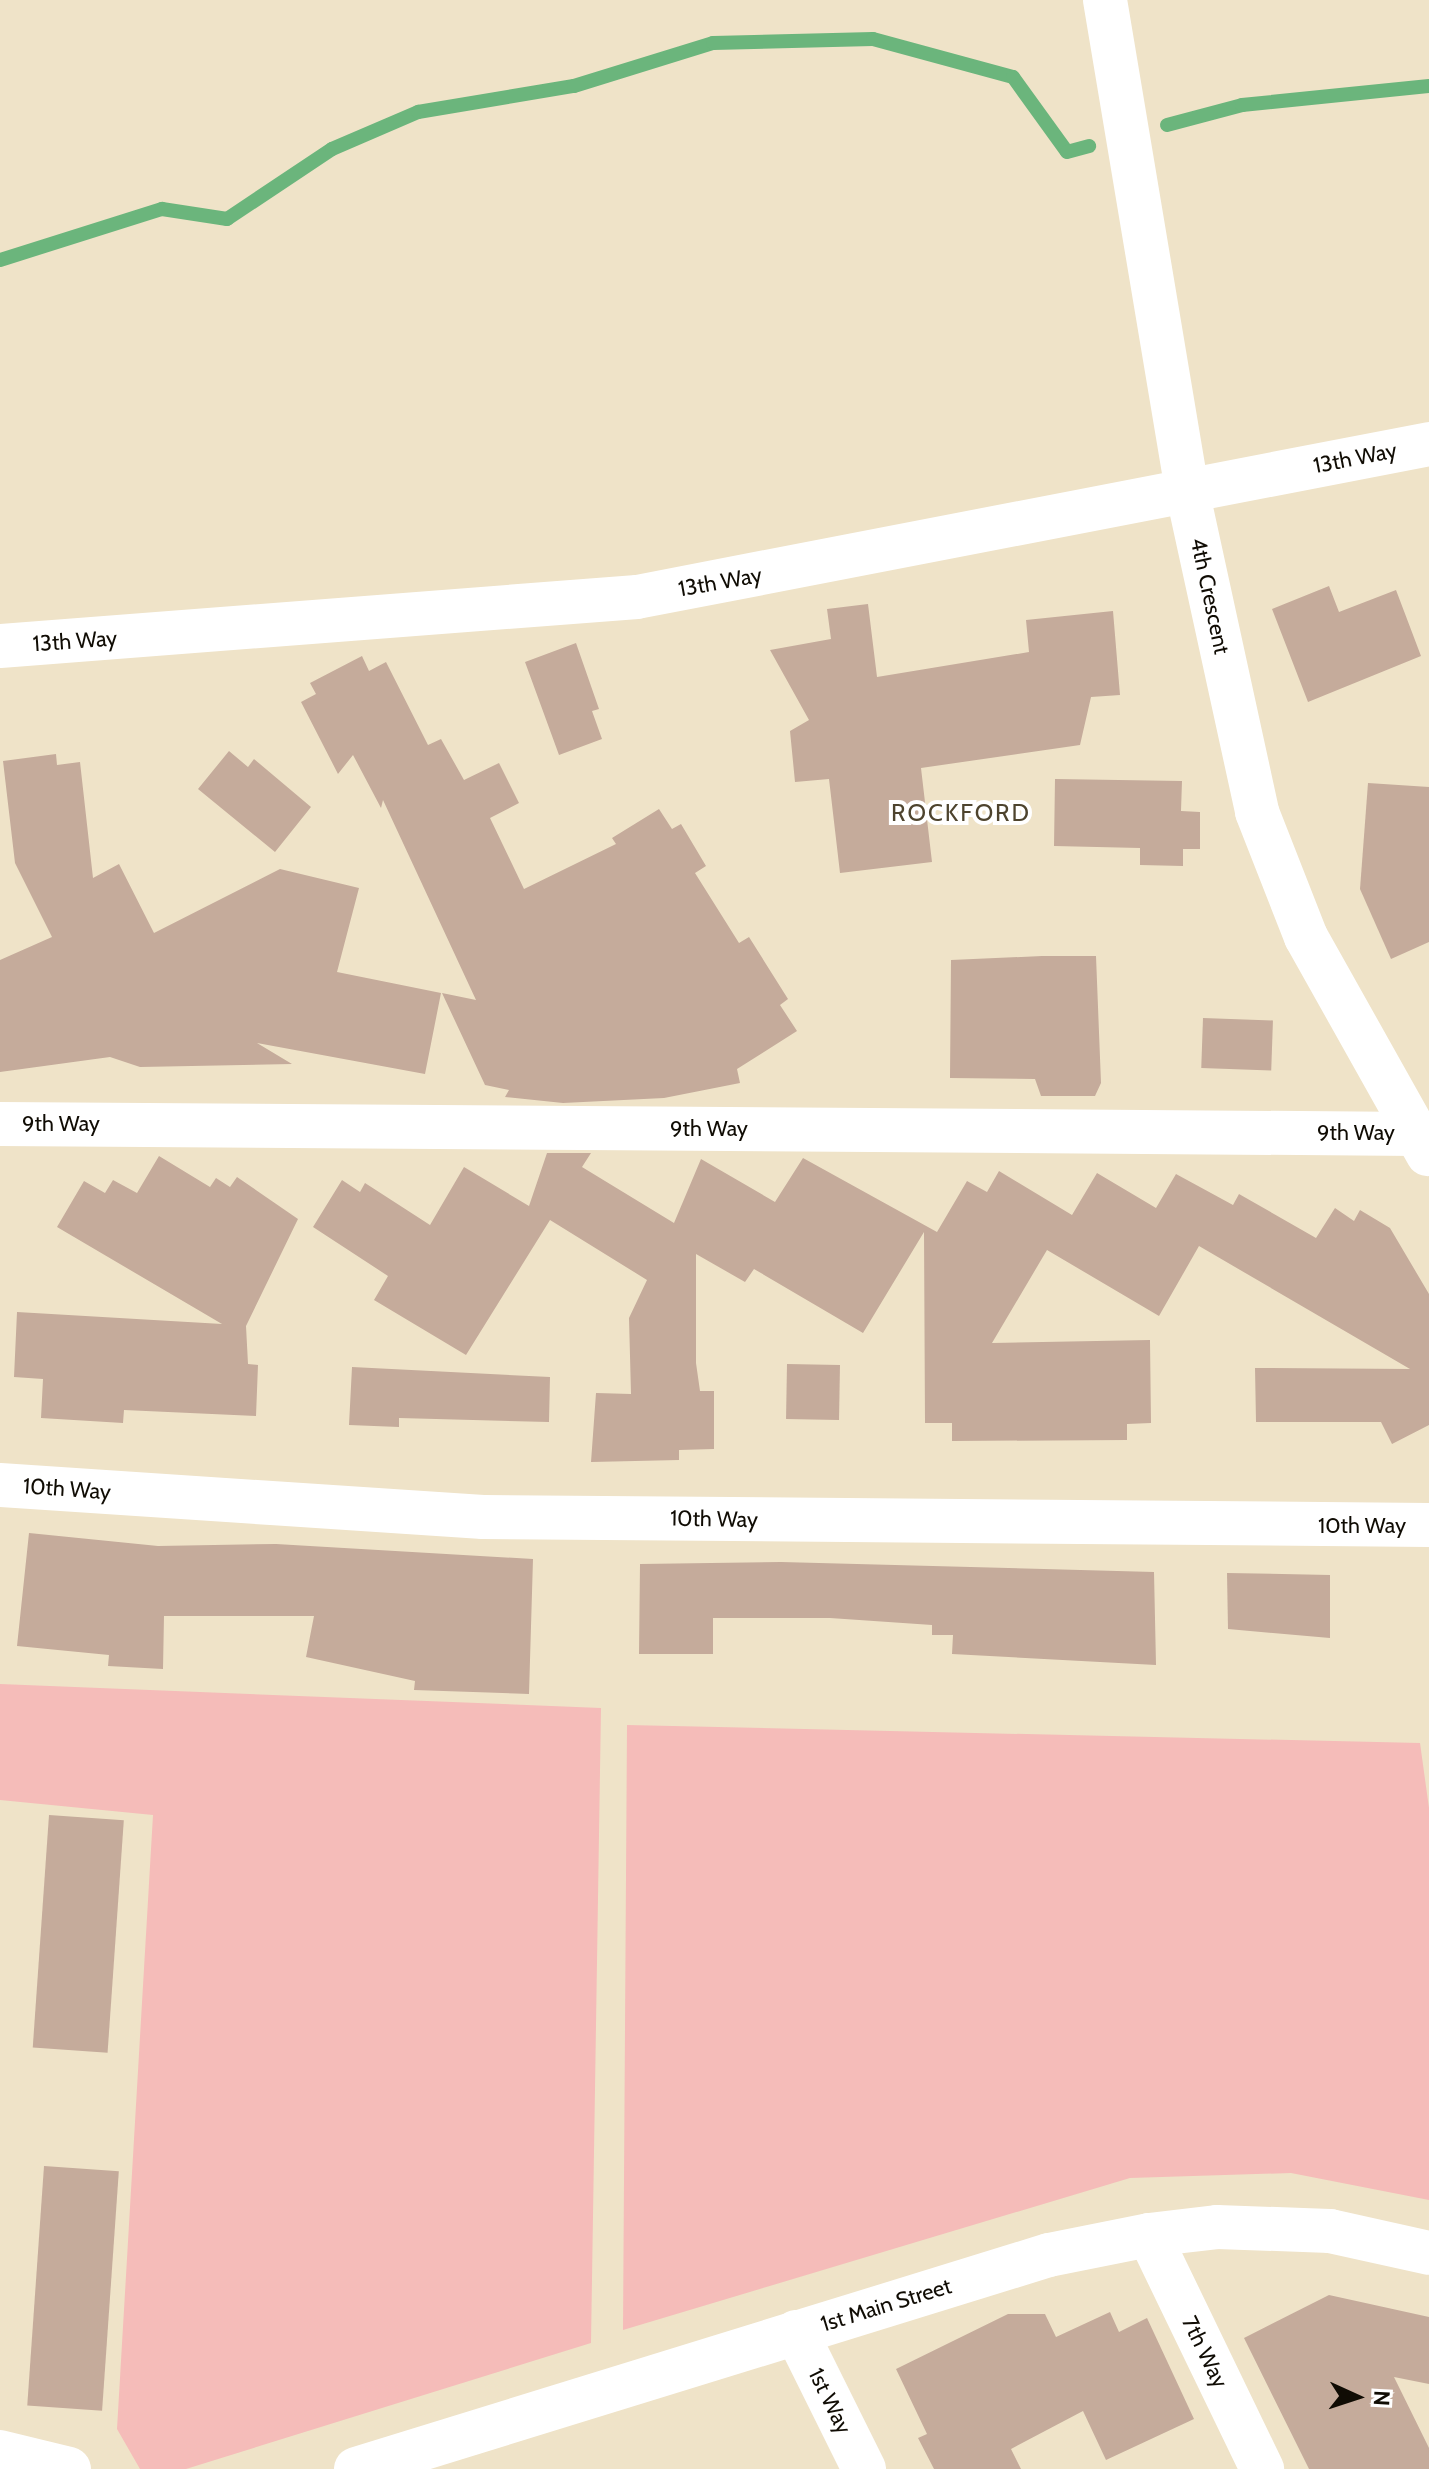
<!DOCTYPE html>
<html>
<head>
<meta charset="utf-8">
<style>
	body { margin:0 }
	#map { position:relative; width:1429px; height:2469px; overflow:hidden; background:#efe3c8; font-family:Cabin,sans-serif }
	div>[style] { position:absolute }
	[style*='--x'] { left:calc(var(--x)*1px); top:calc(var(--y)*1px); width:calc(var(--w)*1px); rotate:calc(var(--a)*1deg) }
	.green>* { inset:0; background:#f5bcb9 }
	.stream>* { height:14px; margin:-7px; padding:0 7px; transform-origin:7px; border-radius:7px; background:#6bb57c }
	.building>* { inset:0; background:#c5ab9b; transform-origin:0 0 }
	.minor>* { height:44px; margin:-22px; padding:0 22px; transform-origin:22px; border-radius:22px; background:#fff }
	span { translate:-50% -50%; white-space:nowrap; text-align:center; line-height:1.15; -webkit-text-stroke:8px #fff; paint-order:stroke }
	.street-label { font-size:22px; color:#100c04 }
	.neighbourhood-label { font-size:24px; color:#4e442e; letter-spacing:2px }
	.north { position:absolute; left:1317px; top:2357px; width:80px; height:80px; -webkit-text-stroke:6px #fff; paint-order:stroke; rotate:93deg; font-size:22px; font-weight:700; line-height:32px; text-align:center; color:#100c04 }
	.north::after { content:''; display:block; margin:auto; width:28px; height:36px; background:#100c04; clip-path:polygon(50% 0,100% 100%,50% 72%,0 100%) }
</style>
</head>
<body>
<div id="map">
	<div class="green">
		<i style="clip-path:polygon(0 1684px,601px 1708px,591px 2343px,186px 2469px,140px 2469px,117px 2429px,153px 1815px,0 1800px)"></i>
		<i style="clip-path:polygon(627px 1725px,1420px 1743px,1429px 1808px,1429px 2200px,1291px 2173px,1130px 2178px,623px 2330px)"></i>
	</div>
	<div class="stream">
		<i style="--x:1167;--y:125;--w:78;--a:-14.9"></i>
		<i style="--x:1242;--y:105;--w:188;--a:-5.8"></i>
		<i style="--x:0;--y:260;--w:170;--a:-17.5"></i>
		<i style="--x:162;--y:209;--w:66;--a:8.7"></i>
		<i style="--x:227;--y:219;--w:126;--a:-33.7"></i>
		<i style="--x:332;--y:149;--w:94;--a:-23.3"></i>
		<i style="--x:418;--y:112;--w:158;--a:-9.5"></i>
		<i style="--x:574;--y:86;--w:145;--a:-17.2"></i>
		<i style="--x:713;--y:43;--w:160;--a:-1.4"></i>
		<i style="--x:873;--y:39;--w:145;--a:15.2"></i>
		<i style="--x:1013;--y:77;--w:92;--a:54.2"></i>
		<i style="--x:1067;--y:152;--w:23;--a:-15"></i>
	</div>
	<div class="building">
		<i style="clip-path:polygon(1329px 586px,1339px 612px,1396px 590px,1421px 656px,1308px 702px,1272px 609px)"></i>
		<i style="clip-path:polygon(868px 604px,877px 677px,1029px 652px,1026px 620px,1113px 611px,1120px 695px,1091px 697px,1080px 745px,921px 768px,932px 862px,840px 873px,829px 779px,795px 782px,790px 731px,809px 720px,770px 650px,831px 639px,827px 609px)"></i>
		<i style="clip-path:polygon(576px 643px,599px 709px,592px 711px,602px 739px,559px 755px,525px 662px)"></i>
		<i style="clip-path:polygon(362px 656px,369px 671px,386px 662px,428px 745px,441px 739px,464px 780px,499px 763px,519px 803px,490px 818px,524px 889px,616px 844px,612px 838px,659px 809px,672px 829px,681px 824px,706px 866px,695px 873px,739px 943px,749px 937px,788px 999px,780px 1005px,797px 1031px,737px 1069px,740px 1083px,664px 1098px,563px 1103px,505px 1097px,509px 1090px,485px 1085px,442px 993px,476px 1000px,383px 800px,381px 808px,353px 755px,338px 774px,301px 702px,316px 694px,310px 683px)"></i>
		<i style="clip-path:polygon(229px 751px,248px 767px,254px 759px,311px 807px,275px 852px,198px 789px)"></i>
		<i style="clip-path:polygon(56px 754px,57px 765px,80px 762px,93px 878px,119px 864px,154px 933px,280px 869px,359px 888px,337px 972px,441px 993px,425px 1074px,257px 1043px,292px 1064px,140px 1067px,110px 1057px,0 1072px,0 960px,52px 937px,15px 863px,3px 761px)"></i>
		<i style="clip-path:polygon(1055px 779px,1182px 781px,1181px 811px,1200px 812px,1200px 849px,1183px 849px,1183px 866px,1140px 865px,1140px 848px,1054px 846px)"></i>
		<i style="clip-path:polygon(1368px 783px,1429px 787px,1429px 942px,1391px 959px,1360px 889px)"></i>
		<i style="clip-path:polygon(1042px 956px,1096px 956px,1101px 1083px,1095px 1096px,1041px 1096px,1035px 1079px,950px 1078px,951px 960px)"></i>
		<i style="left:1203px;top:1018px;width:70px;height:50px;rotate:2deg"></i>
		<i style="clip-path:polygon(547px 1153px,591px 1153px,582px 1167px,674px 1223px,701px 1159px,775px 1202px,803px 1158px,937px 1232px,967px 1181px,987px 1192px,999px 1171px,1072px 1215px,1097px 1173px,1156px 1208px,1176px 1174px,1233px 1205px,1239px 1194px,1316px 1238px,1335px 1208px,1354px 1221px,1360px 1210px,1390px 1228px,1429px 1294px,1429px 1425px,1392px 1444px,1381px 1422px,1256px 1422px,1255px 1368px,1410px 1369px,1199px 1246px,1159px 1316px,1047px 1250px,992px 1343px,1150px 1340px,1151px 1423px,1127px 1424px,1127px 1440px,952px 1441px,952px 1423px,925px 1423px,924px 1232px,863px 1333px,754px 1269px,745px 1282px,696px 1254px,696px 1363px,700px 1391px,714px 1391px,714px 1449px,679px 1450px,679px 1460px,591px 1462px,596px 1393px,631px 1394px,629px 1318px,647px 1280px,550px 1220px,466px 1355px,374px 1300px,388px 1276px,313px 1227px,342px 1180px,360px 1192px,365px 1183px,430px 1225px,464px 1167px,529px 1206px)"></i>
		<i style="clip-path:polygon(159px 1156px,210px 1187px,216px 1178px,230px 1187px,237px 1177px,298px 1219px,246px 1326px,248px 1364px,258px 1365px,256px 1416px,124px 1410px,123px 1423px,41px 1418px,43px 1379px,14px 1377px,17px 1312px,222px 1324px,57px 1227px,84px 1181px,105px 1193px,113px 1180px,137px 1193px)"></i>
		<i style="left:787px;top:1364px;width:53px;height:55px;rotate:1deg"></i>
		<i style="clip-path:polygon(352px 1367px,550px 1377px,549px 1422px,399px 1418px,399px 1427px,349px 1425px)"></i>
		<i style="clip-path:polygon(29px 1533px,158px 1546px,276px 1544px,533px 1559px,529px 1694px,414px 1690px,415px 1681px,306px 1657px,314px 1616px,164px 1616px,163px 1669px,108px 1666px,109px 1655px,17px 1646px)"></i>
		<i style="clip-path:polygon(781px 1562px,1154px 1572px,1156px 1665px,952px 1654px,953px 1635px,932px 1635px,932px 1625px,830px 1618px,713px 1618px,713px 1654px,639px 1654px,640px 1564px)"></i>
		<i style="clip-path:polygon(1227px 1573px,1330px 1575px,1330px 1638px,1228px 1629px)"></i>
		<i style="left:49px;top:1815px;width:75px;height:233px;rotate:4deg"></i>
		<i style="left:44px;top:2166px;width:75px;height:240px;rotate:4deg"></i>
		<i style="clip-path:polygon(1329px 2295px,1429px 2317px,1429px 2384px,1394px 2377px,1429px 2448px,1429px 2469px,1309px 2469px,1244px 2338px)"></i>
		<i style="clip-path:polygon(1110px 2312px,1119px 2332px,1147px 2318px,1194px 2419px,1106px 2460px,1083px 2411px,1011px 2449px,1021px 2469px,934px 2469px,918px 2438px,927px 2434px,896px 2369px,1008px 2314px,1045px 2314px,1056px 2337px)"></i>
	</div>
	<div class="minor">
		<i style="--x:1105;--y:0;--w:497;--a:80.5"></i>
		<i style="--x:1187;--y:490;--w:330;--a:77.7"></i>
		<i style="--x:1257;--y:812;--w:134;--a:68.6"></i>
		<i style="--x:1306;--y:937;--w:249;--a:60.7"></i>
		<i style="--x:0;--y:646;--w:639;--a:-4.4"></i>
		<i style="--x:637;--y:597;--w:807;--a:-10.93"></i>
		<i style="--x:0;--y:1124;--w:1417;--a:0.4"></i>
		<i style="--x:0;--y:1485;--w:484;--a:3.8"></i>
		<i style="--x:483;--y:1517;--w:946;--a:0.48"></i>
		<i style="--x:1149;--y:2235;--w:260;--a:64.2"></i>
		<i style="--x:796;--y:2332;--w:153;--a:63.6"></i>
		<i style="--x:0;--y:2452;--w:71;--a:13.8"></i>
		<i style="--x:356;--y:2469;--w:725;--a:-17.16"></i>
		<i style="--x:1049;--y:2255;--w:102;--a:-11.3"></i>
		<i style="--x:1149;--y:2235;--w:68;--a:-6.7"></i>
		<i style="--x:1217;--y:2227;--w:113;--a:2"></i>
		<i style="--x:1330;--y:2231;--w:101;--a:12.5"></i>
	</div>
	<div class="street-label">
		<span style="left:1355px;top:458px;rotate:-11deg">13th Way</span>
		<span style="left:720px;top:582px;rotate:-10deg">13th Way</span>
		<span style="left:1210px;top:596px;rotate:78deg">4th Crescent</span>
		<span style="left:75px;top:641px;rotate:-4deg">13th Way</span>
		<span style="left:61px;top:1124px">9th Way</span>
		<span style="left:709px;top:1129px">9th Way</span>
		<span style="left:1356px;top:1133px">9th Way</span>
		<span style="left:67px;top:1489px;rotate:4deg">10th Way</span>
		<span style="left:714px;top:1519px;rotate:1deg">10th Way</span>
		<span style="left:1362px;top:1526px">10th Way</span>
		<span style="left:886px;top:2305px;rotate:-17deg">1st Main Street</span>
		<span style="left:1205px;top:2352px;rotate:64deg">7th Way</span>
		<span style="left:830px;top:2401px;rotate:64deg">1st Way</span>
	</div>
	<div class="neighbourhood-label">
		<span style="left:961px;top:813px">ROCKFORD</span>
	</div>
	<div class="north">N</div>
</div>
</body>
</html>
